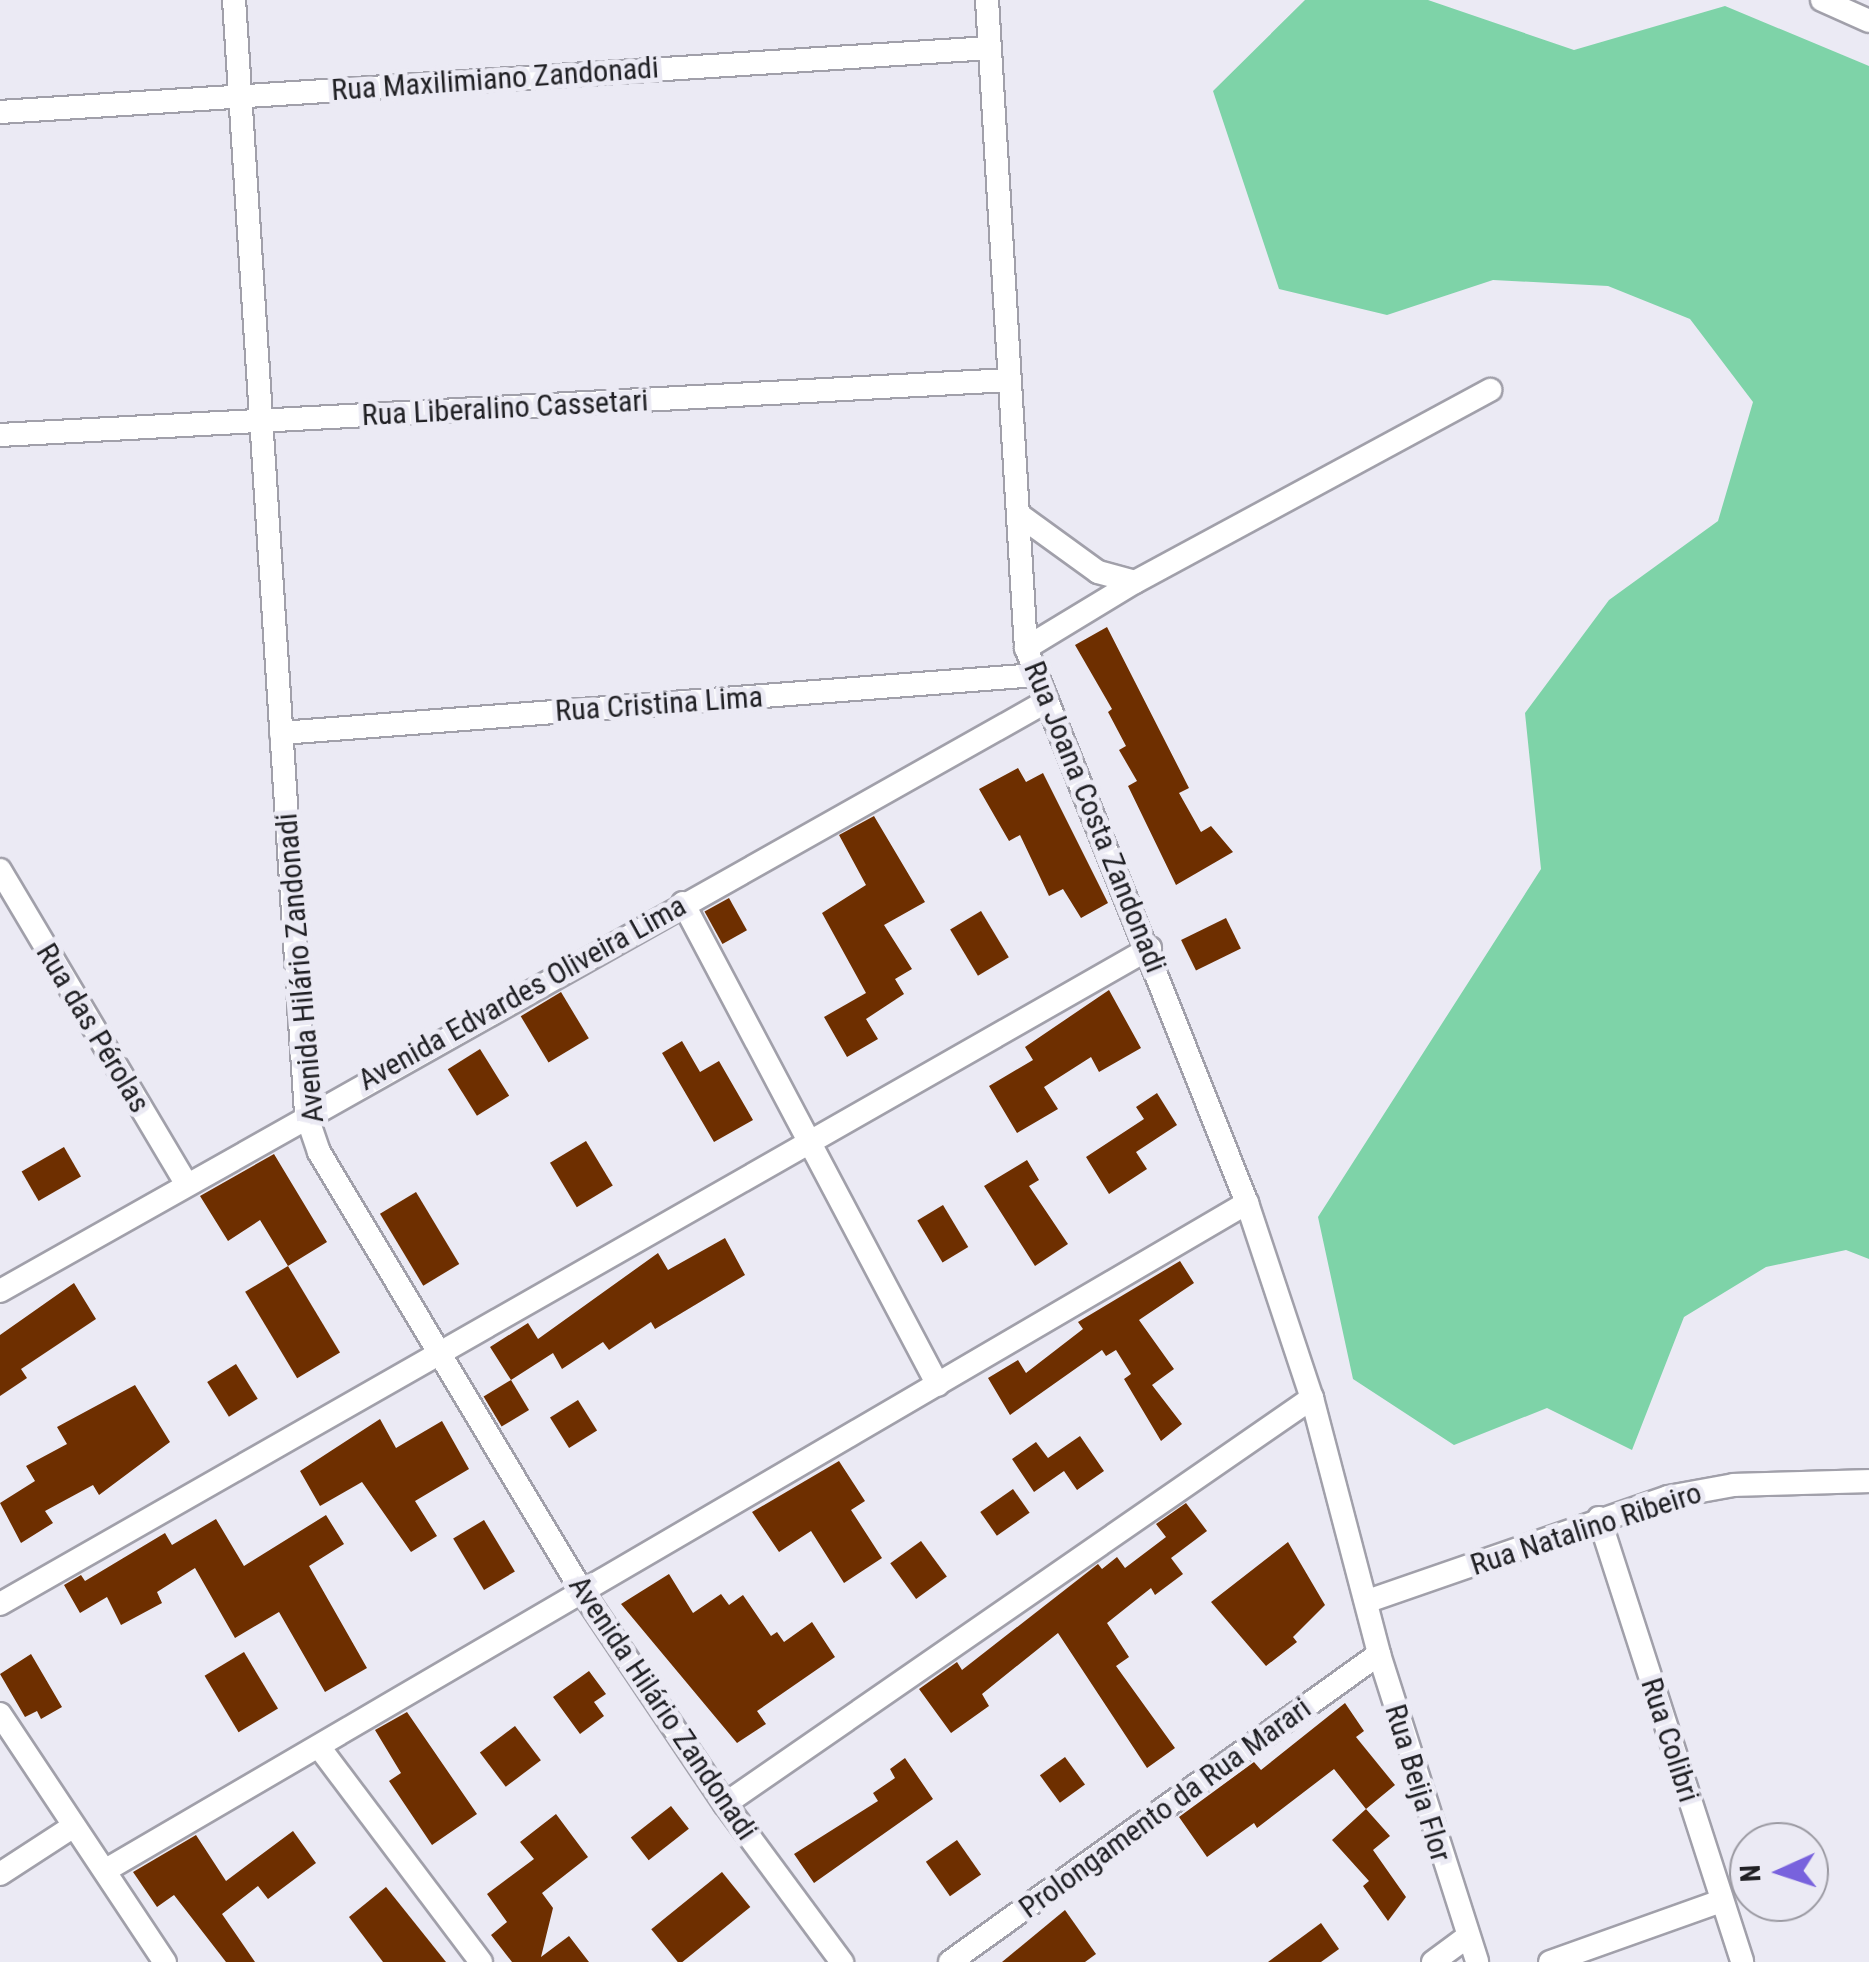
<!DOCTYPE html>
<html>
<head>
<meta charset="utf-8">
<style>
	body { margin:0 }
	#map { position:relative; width:1869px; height:1962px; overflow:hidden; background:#ebeaf4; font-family:"Roboto Condensed",sans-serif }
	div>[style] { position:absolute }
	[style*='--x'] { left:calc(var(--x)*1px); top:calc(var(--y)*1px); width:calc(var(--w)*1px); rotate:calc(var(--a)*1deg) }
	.forest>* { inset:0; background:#7ed3a8 }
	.building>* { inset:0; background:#6e2f00; transform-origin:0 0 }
	.roads { filter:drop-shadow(2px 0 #a1a0aa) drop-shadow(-2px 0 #a1a0aa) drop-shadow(0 2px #a1a0aa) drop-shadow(0 -2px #a1a0aa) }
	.minor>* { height:22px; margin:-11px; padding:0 11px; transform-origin:11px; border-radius:11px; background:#fff }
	span { translate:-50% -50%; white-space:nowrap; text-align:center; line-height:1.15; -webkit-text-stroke:10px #ebeaf4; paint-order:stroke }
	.street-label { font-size:30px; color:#202024 }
	.north { position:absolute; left:1729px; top:1822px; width:100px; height:100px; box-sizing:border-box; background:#ebeaf4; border:2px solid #9a99a1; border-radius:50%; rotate:267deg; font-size:28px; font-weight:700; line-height:40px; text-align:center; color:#202024 }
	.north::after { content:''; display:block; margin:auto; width:35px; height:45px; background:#7862dd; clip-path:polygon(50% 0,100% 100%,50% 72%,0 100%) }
</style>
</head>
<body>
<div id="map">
	<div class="forest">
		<i style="clip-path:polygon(1305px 0,1428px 0,1574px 50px,1725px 6px,1869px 66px,1869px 1259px,1846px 1250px,1766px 1267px,1684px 1317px,1632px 1450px,1547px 1408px,1454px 1445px,1353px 1379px,1318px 1217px,1541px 869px,1525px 713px,1609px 600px,1718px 521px,1753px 402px,1690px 319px,1608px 286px,1493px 280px,1387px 315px,1279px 289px,1213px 91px)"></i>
	</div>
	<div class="building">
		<i style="clip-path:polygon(1107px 627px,1189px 788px,1179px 793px,1201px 832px,1211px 826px,1233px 852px,1176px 885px,1128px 786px,1137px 781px,1119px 750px,1126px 746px,1108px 712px,1112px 709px,1075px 645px)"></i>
		<i style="clip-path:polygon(1018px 768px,1026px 782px,1043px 773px,1108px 903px,1081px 918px,1063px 889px,1049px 896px,1020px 835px,1009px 841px,979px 789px)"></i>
		<i style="clip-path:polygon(874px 816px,925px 902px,884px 925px,912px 969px,895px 979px,904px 994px,866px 1019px,878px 1039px,847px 1057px,824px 1017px,866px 993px,822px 913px,866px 885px,839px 835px)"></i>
		<i style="left:729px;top:898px;width:37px;height:28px;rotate:61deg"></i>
		<i style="left:981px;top:911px;width:54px;height:36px;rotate:59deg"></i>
		<i style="left:1226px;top:918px;width:34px;height:50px;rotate:64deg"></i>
		<i style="clip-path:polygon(1109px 990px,1141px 1048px,1099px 1072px,1091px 1057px,1044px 1087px,1058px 1109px,1017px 1133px,989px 1086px,1033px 1060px,1025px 1047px)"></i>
		<i style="left:561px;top:992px;width:54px;height:47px;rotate:59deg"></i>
		<i style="clip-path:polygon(682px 1041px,700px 1072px,719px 1061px,753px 1120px,714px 1142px,662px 1053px)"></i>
		<i style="left:480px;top:1049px;width:55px;height:38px;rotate:58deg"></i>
		<i style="clip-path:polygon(1157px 1093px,1177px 1125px,1136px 1152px,1147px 1169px,1109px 1194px,1086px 1157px,1144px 1119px,1136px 1107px)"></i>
		<i style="left:586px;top:1141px;width:52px;height:42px;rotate:59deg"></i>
		<i style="left:64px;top:1147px;width:34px;height:49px;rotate:60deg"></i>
		<i style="clip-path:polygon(274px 1154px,327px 1242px,288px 1266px,260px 1220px,228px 1241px,200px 1196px)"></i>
		<i style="clip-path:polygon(1027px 1160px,1039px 1180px,1029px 1186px,1068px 1244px,1035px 1266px,984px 1186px)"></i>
		<i style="left:416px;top:1192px;width:84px;height:42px;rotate:59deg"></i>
		<i style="left:943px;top:1205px;width:49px;height:30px;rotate:59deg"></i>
		<i style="clip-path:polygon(725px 1238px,745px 1275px,655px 1329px,651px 1322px,609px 1350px,603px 1342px,562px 1369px,553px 1353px,511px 1380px,490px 1347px,528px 1323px,538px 1339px,658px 1253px,668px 1270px)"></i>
		<i style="clip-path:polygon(1180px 1261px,1194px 1283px,1139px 1320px,1174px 1369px,1152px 1385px,1182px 1424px,1161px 1441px,1124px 1379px,1131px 1374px,1116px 1350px,1106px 1356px,1102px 1350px,1010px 1415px,988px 1378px,1018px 1360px,1026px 1373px,1083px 1329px,1078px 1322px)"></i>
		<i style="left:288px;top:1266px;width:101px;height:50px;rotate:59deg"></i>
		<i style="clip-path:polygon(74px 1283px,96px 1319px,21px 1369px,27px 1378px,0 1396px,0 1335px)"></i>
		<i style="left:236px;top:1364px;width:41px;height:34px;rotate:58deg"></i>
		<i style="left:511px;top:1380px;width:35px;height:32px;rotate:59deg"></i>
		<i style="clip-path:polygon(135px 1385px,170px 1442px,99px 1495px,93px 1485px,45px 1511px,53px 1523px,21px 1543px,0 1503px,35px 1481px,26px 1466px,67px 1444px,57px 1427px)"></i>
		<i style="left:578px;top:1400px;width:36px;height:33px;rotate:58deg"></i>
		<i style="clip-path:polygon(380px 1419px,396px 1448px,442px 1421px,469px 1469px,415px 1501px,437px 1536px,411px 1552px,362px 1482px,320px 1506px,300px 1471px)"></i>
		<i style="clip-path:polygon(1080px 1436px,1104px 1471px,1077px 1490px,1064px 1471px,1034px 1492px,1012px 1459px,1036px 1442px,1048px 1458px)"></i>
		<i style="clip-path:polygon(839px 1461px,865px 1501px,851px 1510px,882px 1558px,844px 1583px,811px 1531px,779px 1552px,752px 1512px)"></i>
		<i style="left:1013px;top:1489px;width:29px;height:40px;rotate:55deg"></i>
		<i style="clip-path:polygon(1186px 1503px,1207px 1531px,1171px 1558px,1183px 1574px,1155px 1595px,1151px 1588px,1107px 1623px,1129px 1657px,1116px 1666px,1175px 1748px,1147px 1768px,1058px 1633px,982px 1694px,989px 1706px,951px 1733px,919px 1689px,957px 1662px,962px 1670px,1098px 1564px,1102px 1569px,1117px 1557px,1125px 1568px,1166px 1537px,1156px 1524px)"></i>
		<i style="clip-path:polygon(326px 1515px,344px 1544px,309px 1566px,367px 1668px,325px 1692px,279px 1612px,235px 1638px,195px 1568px,157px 1592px,162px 1603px,121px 1625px,107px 1597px,80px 1613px,64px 1585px,81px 1575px,85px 1581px,165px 1533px,172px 1545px,216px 1519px,244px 1566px)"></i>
		<i style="left:484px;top:1520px;width:60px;height:36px;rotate:59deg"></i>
		<i style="left:921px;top:1541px;width:44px;height:38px;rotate:54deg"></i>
		<i style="clip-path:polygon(1288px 1542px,1325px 1605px,1293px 1637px,1297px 1642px,1266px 1666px,1211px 1602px)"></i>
		<i style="clip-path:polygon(669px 1574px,693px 1613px,721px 1594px,729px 1605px,743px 1595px,771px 1636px,777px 1632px,784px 1642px,812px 1622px,835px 1657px,757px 1711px,766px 1724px,737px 1743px,621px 1604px)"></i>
		<i style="left:244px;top:1652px;width:66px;height:46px;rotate:59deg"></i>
		<i style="clip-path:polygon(31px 1654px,62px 1707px,41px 1719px,37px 1711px,25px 1717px,0 1674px)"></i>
		<i style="clip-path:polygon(589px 1671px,606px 1694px,594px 1702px,604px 1716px,580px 1734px,553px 1697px)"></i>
		<i style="clip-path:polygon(1345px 1703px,1364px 1731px,1356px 1737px,1395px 1785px,1366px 1809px,1334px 1769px,1257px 1828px,1254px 1823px,1207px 1857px,1179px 1817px,1254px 1762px,1261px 1770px)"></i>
		<i style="clip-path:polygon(407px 1712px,477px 1814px,432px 1845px,389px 1781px,401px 1773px,375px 1730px)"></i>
		<i style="left:515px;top:1726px;width:43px;height:44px;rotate:53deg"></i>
		<i style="left:1065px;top:1757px;width:34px;height:31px;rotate:54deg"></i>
		<i style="clip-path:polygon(905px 1758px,933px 1799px,814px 1883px,794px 1854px,878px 1801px,873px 1793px,895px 1778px,890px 1769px)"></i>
		<i style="left:671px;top:1806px;width:29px;height:51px;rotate:52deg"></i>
		<i style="clip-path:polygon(1366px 1809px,1390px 1836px,1373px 1850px,1406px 1897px,1388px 1921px,1363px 1886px,1369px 1881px,1332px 1840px)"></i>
		<i style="clip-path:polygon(556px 1814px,588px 1857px,542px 1893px,553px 1908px,541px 1957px,569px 1936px,589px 1962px,512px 1962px,491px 1935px,507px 1922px,487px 1894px,534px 1859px,520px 1842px)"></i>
		<i style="clip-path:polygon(293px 1831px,316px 1863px,268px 1899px,258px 1886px,222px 1914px,255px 1962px,226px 1962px,174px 1895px,157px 1907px,133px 1872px,196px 1835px,226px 1881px)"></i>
		<i style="left:957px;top:1840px;width:42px;height:38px;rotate:55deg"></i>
		<i style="left:722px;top:1872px;width:45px;height:91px;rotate:51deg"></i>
		<i style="clip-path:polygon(386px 1887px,446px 1962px,383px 1962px,349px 1917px)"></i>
		<i style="clip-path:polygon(1065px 1910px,1096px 1954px,1085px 1962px,1002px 1962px)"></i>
		<i style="clip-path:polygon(1321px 1923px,1339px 1949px,1321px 1962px,1268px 1962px)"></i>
	</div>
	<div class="roads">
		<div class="minor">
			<i style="--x:234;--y:0;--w:1116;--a:86.3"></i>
			<i style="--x:306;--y:1114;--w:40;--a:71.1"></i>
			<i style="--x:319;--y:1152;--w:514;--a:59.09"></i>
			<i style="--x:583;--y:1593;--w:254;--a:56.1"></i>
			<i style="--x:725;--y:1804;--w:197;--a:53.5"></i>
			<i style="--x:987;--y:0;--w:649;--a:86.56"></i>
			<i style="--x:1026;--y:648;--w:597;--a:68.29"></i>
			<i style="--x:1247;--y:1203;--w:206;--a:71.6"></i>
			<i style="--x:1312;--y:1398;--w:265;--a:75.3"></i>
			<i style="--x:1379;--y:1654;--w:323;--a:72.3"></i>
			<i style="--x:1822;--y:0;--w:51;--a:24.1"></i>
			<i style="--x:0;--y:112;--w:992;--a:-3.7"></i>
			<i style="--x:0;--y:435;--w:1011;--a:-3.12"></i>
			<i style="--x:1018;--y:514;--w:99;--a:35.9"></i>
			<i style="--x:1098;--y:572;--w:38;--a:15"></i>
			<i style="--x:1026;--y:648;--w:127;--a:-31.2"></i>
			<i style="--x:1135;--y:582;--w:404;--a:-28.4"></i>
			<i style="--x:281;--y:733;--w:757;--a:-4.39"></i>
			<i style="--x:0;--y:870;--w:366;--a:59.3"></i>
			<i style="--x:683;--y:903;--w:545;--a:62.12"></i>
			<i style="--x:0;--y:1291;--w:1202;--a:-29.4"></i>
			<i style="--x:1599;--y:1518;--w:466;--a:72.1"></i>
			<i style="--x:1368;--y:1601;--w:318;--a:-19.1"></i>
			<i style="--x:1668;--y:1497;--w:67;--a:-10.3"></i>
			<i style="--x:1734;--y:1485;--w:135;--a:-1.7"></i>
			<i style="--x:0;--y:1604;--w:1324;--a:-29.7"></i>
			<i style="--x:0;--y:1714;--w:298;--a:56.4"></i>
			<i style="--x:319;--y:1747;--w:269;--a:53"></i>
			<i style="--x:725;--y:1804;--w:714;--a:-34.67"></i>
			<i style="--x:106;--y:1870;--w:1322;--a:-30.31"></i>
			<i style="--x:0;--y:1874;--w:88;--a:-33"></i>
			<i style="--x:950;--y:1962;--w:528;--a:-35.68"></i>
			<i style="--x:1433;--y:1962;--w:42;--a:-36.3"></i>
			<i style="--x:1550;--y:1962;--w:182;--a:-19.6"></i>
		</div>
	</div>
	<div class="street-label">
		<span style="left:495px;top:79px;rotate:-4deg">Rua Maxilimiano Zandonadi</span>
		<span style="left:505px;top:408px;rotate:-3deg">Rua Liberalino Cassetari</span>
		<span style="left:659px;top:704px;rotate:-4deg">Rua Cristina Lima</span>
		<span style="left:1095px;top:817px;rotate:68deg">Rua Joana Costa Zandonadi</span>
		<span style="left:300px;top:968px;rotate:-95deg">Avenida Hilário Zandonadi</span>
		<span style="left:522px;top:993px;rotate:-29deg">Avenida Edvardes Oliveira Lima</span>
		<span style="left:93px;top:1028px;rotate:59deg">Rua das Pérolas</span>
		<span style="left:1586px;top:1529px;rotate:-18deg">Rua Natalino Ribeiro</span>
		<span style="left:663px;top:1708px;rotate:56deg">Avenida Hilário Zandonadi</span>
		<span style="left:1670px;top:1740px;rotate:72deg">Rua Colibri</span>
		<span style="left:1418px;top:1783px;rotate:73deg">Rua Beija Flor</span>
		<span style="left:1165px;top:1808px;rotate:-36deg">Prolongamento da Rua Marari</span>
	</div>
	<div class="north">N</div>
</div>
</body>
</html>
